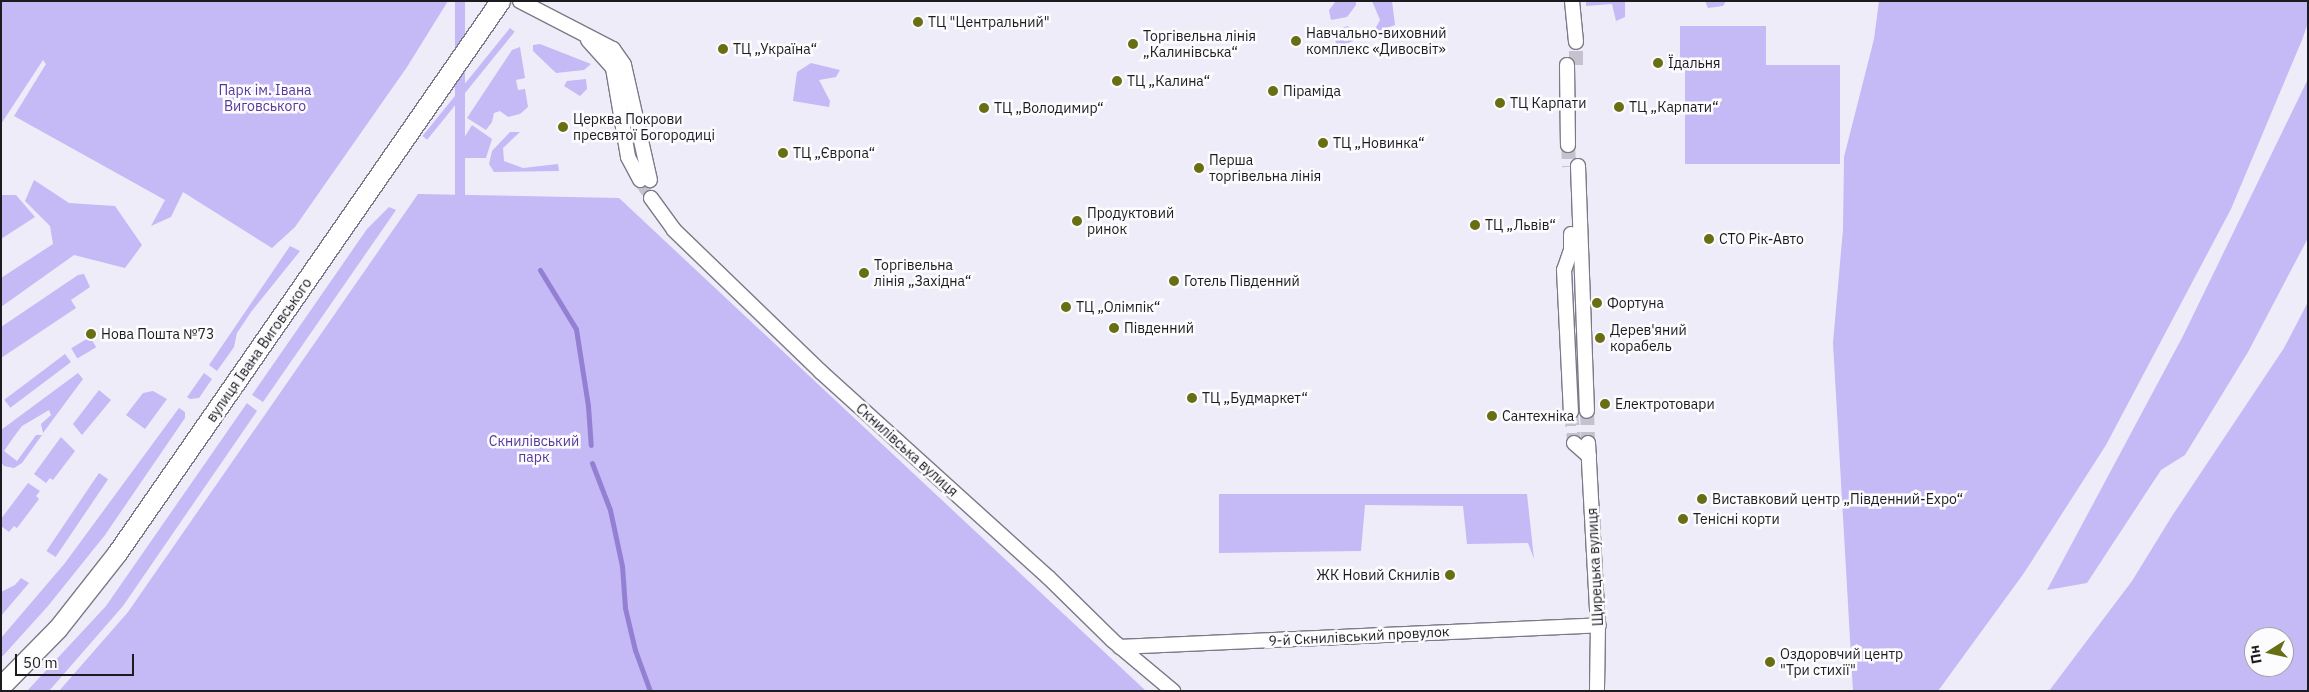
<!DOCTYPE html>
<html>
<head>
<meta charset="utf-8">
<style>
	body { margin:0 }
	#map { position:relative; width:2309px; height:692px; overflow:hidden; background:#efecfa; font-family:"IBM Plex Sans",sans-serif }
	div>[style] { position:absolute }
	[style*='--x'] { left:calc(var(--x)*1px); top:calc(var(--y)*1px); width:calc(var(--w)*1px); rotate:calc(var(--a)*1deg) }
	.green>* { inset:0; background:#c5b9f6; transform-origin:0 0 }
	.stream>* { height:5px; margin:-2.5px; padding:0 2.5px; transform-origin:2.5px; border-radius:2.5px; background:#9480d3 }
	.minor-tunnel>* { height:14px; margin-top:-7px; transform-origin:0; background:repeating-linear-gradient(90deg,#c5c2ce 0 14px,transparent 0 21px) }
	.roads { filter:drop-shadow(1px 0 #7c7a86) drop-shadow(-1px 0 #7c7a86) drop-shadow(0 1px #7c7a86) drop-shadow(0 -1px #7c7a86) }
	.minor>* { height:14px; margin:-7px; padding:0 7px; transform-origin:7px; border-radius:7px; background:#fff }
	.secondary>* { height:19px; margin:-9.5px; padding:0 9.5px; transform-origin:9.5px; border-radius:9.5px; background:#fff }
	.dots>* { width:14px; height:14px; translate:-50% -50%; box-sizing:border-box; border:2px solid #fcfbfe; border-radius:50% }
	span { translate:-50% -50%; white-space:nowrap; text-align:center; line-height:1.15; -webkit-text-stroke:5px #fcfbfe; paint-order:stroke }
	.poi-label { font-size:14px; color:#1c1c20 }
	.left { translate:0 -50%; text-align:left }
	.right { translate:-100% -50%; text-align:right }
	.park-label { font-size:14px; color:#58399b }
	.street-label { font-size:14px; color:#1c1c20 }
	.frame { position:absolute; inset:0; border:2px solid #1c1c20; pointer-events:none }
	.north { position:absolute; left:2244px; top:627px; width:50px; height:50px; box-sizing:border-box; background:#fcfbfe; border:1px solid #a2a2a5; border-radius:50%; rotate:260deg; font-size:14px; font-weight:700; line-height:20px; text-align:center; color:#1c1c20 }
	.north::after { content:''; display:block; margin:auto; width:18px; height:22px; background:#686e13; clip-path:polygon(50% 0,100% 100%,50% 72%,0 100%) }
	.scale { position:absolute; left:15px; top:654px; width:119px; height:22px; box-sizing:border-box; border:2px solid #1c1c20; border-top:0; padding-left:6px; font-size:15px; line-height:18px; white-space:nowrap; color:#1c1c20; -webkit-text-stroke:4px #fcfbfe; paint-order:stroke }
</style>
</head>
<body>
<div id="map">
	<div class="green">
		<i style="clip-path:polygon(1px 1px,448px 1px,407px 67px,295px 227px,272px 248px,183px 192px,171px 217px,151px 226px,165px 200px,14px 116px,46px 64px,43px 60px,1px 124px)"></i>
		<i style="left:455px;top:1px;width:10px;height:242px"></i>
		<i style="clip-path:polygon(1336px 1px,1356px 1px,1356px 5px,1347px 17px,1331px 20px,1329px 10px)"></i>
		<i style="clip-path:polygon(1372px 1px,1392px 1px,1395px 25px,1373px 33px,1380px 20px)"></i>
		<i style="clip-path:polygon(1586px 1px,1625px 1px,1625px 17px,1616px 21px,1612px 4px,1586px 6px)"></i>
		<i style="clip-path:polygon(1705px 1px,1726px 1px,1723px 6px,1708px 8px)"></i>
		<i style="clip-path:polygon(1879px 1px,2308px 1px,2308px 23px,2302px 40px,2231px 209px,2106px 445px,2024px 573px,1938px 691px,1853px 691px,1833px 343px,1843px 229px,1844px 157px,1874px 39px)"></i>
		<i style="clip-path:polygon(1348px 26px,1354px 33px,1366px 36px,1338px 47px,1331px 31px)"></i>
		<i style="left:1766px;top:26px;width:40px;height:86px;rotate:90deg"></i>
		<i style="left:510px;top:28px;width:6px;height:139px;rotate:39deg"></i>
		<i style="clip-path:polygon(540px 44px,591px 64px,584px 70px,556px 73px,533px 51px,533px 45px)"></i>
		<i style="clip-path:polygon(520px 47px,525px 78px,516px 80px,518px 90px,525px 89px,528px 107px,520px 114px,508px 117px,500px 111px,494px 113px,492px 122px,486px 130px,467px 118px,512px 50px)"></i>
		<i style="clip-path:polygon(811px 63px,840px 70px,836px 77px,819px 80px,830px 101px,829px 107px,793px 101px,797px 72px)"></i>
		<i style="left:1840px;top:65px;width:99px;height:155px;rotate:90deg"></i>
		<i style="clip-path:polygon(586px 79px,587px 89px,580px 96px,564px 86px,567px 81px)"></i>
		<i style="clip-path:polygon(2308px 79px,2308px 238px,2248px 352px,2185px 455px,2161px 470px,2087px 583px,2047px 590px,2183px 336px)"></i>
		<i style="clip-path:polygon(472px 125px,492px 139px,486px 158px,459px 158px,456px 151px)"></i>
		<i style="clip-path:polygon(510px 132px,520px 132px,503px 148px,504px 161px,523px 168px,558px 164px,559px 171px,494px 172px,489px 164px,492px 151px)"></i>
		<i style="clip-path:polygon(34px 180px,69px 203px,115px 206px,142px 245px,125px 268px,74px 255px,1px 307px,1px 278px,53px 244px,50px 226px,25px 201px)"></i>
		<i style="clip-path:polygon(418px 194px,619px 198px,1146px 691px,59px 691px,128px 612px)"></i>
		<i style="clip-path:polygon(1px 195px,16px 195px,35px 217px,1px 239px)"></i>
		<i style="clip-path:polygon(389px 207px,396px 210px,263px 402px,252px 395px,367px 229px)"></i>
		<i style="clip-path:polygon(290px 246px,300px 251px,251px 312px,237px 333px,234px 347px,217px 371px,209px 365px)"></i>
		<i style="clip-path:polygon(84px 274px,90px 287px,71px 300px,76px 308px,1px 358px,1px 327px,78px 275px)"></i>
		<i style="clip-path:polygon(evenodd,2308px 302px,2308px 691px,2049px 691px,2132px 581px,2172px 516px,2284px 348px,2308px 302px,2254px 637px,2284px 637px,2284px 667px,2254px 667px,2254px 637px)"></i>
		<i style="left:90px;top:337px;width:12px;height:22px;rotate:59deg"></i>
		<i style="left:65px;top:354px;width:10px;height:76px;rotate:53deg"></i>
		<i style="clip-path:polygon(78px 373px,83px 379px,43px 433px,41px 424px,51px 415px,49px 410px,22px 426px,13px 438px,4px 451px,17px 461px,36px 435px,42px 435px,22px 463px,14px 468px,4px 466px,1px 462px,1px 430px)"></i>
		<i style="clip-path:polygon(204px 373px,212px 379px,199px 398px,190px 399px,187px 397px)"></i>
		<i style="clip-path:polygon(99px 390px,111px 400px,82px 435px,73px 424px)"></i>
		<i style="clip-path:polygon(153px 391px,167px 399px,145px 429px,126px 415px,143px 393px)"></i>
		<i style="clip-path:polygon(247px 403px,257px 411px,123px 606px,49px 691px,27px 691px,106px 606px)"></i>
		<i style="clip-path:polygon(179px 408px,185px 412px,185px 418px,105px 535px,48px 606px,1px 658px,1px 638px,65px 563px)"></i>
		<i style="clip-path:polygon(61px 437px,75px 451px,53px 480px,50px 478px,46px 483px,34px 474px)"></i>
		<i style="left:99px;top:473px;width:11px;height:94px;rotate:34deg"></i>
		<i style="clip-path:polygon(28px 483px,40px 491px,36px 496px,39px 499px,17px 528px,14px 526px,9px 532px,1px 526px,1px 519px)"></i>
		<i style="clip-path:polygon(1219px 494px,1527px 494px,1534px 559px,1528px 543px,1467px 544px,1463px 506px,1365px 505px,1361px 551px,1219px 553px)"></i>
		<i style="clip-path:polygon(21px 578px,29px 583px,1px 616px,1px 592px,15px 585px)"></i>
	</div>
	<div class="stream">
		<i style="--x:540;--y:270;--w:69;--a:58.6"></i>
		<i style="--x:576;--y:329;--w:78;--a:81.1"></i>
		<i style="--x:588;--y:406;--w:39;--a:86"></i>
		<i style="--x:592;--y:463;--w:50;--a:69"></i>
		<i style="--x:610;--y:510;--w:57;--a:77.9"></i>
		<i style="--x:622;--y:566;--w:42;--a:85.9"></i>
		<i style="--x:625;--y:608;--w:43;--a:76.6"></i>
		<i style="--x:635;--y:650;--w:44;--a:69.9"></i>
	</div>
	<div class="minor-tunnel">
		<i style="--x:1576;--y:65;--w:23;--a:-90"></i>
		<i style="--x:1568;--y:145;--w:22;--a:87"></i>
		<i style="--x:640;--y:180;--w:19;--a:55"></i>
		<i style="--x:1587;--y:411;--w:32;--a:88"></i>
		<i style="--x:1571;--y:412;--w:31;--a:84"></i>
	</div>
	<div class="roads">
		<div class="minor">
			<i style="--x:520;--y:1;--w:105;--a:27.3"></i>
			<i style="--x:613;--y:49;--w:19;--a:55"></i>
			<i style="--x:624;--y:65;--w:118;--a:77.3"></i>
			<i style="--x:1572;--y:1;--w:41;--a:84.4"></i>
			<i style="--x:588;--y:40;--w:38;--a:48"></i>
			<i style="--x:613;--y:68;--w:90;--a:80.4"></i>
			<i style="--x:628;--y:157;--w:26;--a:62"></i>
			<i style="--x:1567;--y:65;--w:80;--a:89.3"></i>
			<i style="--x:1578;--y:166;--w:245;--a:87.9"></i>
			<i style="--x:651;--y:198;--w:39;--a:54"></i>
			<i style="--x:674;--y:230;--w:204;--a:44"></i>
			<i style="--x:821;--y:372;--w:306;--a:42.1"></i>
			<i style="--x:1048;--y:577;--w:90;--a:44.5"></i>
			<i style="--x:1112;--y:640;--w:80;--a:39.9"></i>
			<i style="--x:1571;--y:234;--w:16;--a:90"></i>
			<i style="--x:1571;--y:250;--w:21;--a:109"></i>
			<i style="--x:1564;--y:270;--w:142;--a:87.2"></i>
			<i style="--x:1574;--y:443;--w:20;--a:41"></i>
			<i style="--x:1588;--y:443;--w:182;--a:86.9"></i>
			<i style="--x:1598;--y:625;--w:66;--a:90.9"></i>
			<i style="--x:1120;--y:647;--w:479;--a:-2.6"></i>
		</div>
		<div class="secondary">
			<i style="--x:1;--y:686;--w:81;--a:-45.5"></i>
			<i style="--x:58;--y:628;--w:95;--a:-51.8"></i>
			<i style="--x:117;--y:553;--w:672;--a:-55.25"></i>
		</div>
	</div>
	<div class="dots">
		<i style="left:918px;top:22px;background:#686e13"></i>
		<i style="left:1296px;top:41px;background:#686e13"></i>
		<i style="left:1133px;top:44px;background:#686e13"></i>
		<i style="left:723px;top:49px;background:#686e13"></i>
		<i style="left:1658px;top:63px;background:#686e13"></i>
		<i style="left:1117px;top:81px;background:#686e13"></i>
		<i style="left:1273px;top:91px;background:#686e13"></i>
		<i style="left:1500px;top:103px;background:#686e13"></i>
		<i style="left:1619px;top:107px;background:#686e13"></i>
		<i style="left:984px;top:108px;background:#686e13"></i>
		<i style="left:563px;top:127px;background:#686e13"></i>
		<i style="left:1323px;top:143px;background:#686e13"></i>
		<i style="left:783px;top:153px;background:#686e13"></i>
		<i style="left:1199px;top:168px;background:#686e13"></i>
		<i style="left:1077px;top:221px;background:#686e13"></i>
		<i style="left:1475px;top:225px;background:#686e13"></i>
		<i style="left:1709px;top:239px;background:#686e13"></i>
		<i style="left:864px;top:273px;background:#686e13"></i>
		<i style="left:1174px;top:281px;background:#686e13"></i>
		<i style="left:1597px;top:303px;background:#686e13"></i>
		<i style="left:1066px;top:307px;background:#686e13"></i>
		<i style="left:1114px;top:328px;background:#686e13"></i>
		<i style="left:91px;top:334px;background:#686e13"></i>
		<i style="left:1600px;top:338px;background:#686e13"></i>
		<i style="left:1192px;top:398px;background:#686e13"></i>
		<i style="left:1605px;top:404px;background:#686e13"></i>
		<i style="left:1492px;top:416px;background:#686e13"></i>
		<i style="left:1702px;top:499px;background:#686e13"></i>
		<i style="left:1683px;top:519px;background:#686e13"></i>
		<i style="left:1450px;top:575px;background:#686e13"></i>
		<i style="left:1770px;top:662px;background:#686e13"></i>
	</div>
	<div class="poi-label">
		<span class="left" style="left:928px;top:22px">ТЦ "Центральний"</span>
		<span class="left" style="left:1306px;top:41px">Навчально-виховний<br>комплекс «Дивосвіт»</span>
		<span class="left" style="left:1143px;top:44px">Торгівельна лінія<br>„Калинівська“</span>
		<span class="left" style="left:733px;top:49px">ТЦ „Україна“</span>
		<span class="left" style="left:1668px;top:63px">Їдальня</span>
		<span class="left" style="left:1127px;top:81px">ТЦ „Калина“</span>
		<span class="left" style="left:1283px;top:91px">Піраміда</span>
		<span class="left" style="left:1510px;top:103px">ТЦ Карпати</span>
		<span class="left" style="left:1629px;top:107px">ТЦ „Карпати“</span>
		<span class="left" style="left:994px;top:108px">ТЦ „Володимир“</span>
		<span class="left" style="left:573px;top:127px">Церква Покрови<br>пресвятої Богородиці</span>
		<span class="left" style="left:1333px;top:143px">ТЦ „Новинка“</span>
		<span class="left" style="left:793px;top:153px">ТЦ „Європа“</span>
		<span class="left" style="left:1209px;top:168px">Перша<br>торгівельна лінія</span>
		<span class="left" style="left:1087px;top:221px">Продуктовий<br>ринок</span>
		<span class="left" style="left:1485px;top:225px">ТЦ „Львів“</span>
		<span class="left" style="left:1719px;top:239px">СТО Рік-Авто</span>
		<span class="left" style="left:874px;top:273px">Торгівельна<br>лінія „Західна“</span>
		<span class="left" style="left:1184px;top:281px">Готель Південний</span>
		<span class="left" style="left:1607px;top:303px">Фортуна</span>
		<span class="left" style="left:1076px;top:307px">ТЦ „Олімпік“</span>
		<span class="left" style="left:1124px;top:328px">Південний</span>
		<span class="left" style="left:1610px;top:338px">Дерев'яний<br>корабель</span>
		<span class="left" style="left:101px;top:334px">Нова Пошта №73</span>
		<span class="left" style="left:1202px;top:398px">ТЦ „Будмаркет“</span>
		<span class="left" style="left:1615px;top:404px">Електротовари</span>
		<span class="left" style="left:1502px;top:416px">Сантехніка</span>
		<span class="left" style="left:1712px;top:499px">Виставковий центр „Південний-Expo“</span>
		<span class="left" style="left:1693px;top:519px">Тенісні корти</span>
		<span class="right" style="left:1440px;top:575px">ЖК Новий Скнилів</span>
		<span class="left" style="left:1780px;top:662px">Оздоровчий центр<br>"Три стихії"</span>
	</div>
	<div class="park-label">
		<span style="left:265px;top:98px">Парк ім. Івана<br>Виговського</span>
		<span style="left:534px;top:449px">Скнилівський<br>парк</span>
	</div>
	<div class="street-label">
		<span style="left:259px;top:350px;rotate:-55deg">вулиця Івана Виговського</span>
		<span style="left:907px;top:450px;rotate:42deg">Скнилівська вулиця</span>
		<span style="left:1595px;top:567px;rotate:-93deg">Щирецька вулиця</span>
		<span style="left:1359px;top:636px;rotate:-3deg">9-й Скнилівський провулок</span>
	</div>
	<div class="frame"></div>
	<div class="north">Пн</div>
	<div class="scale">50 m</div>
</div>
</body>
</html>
